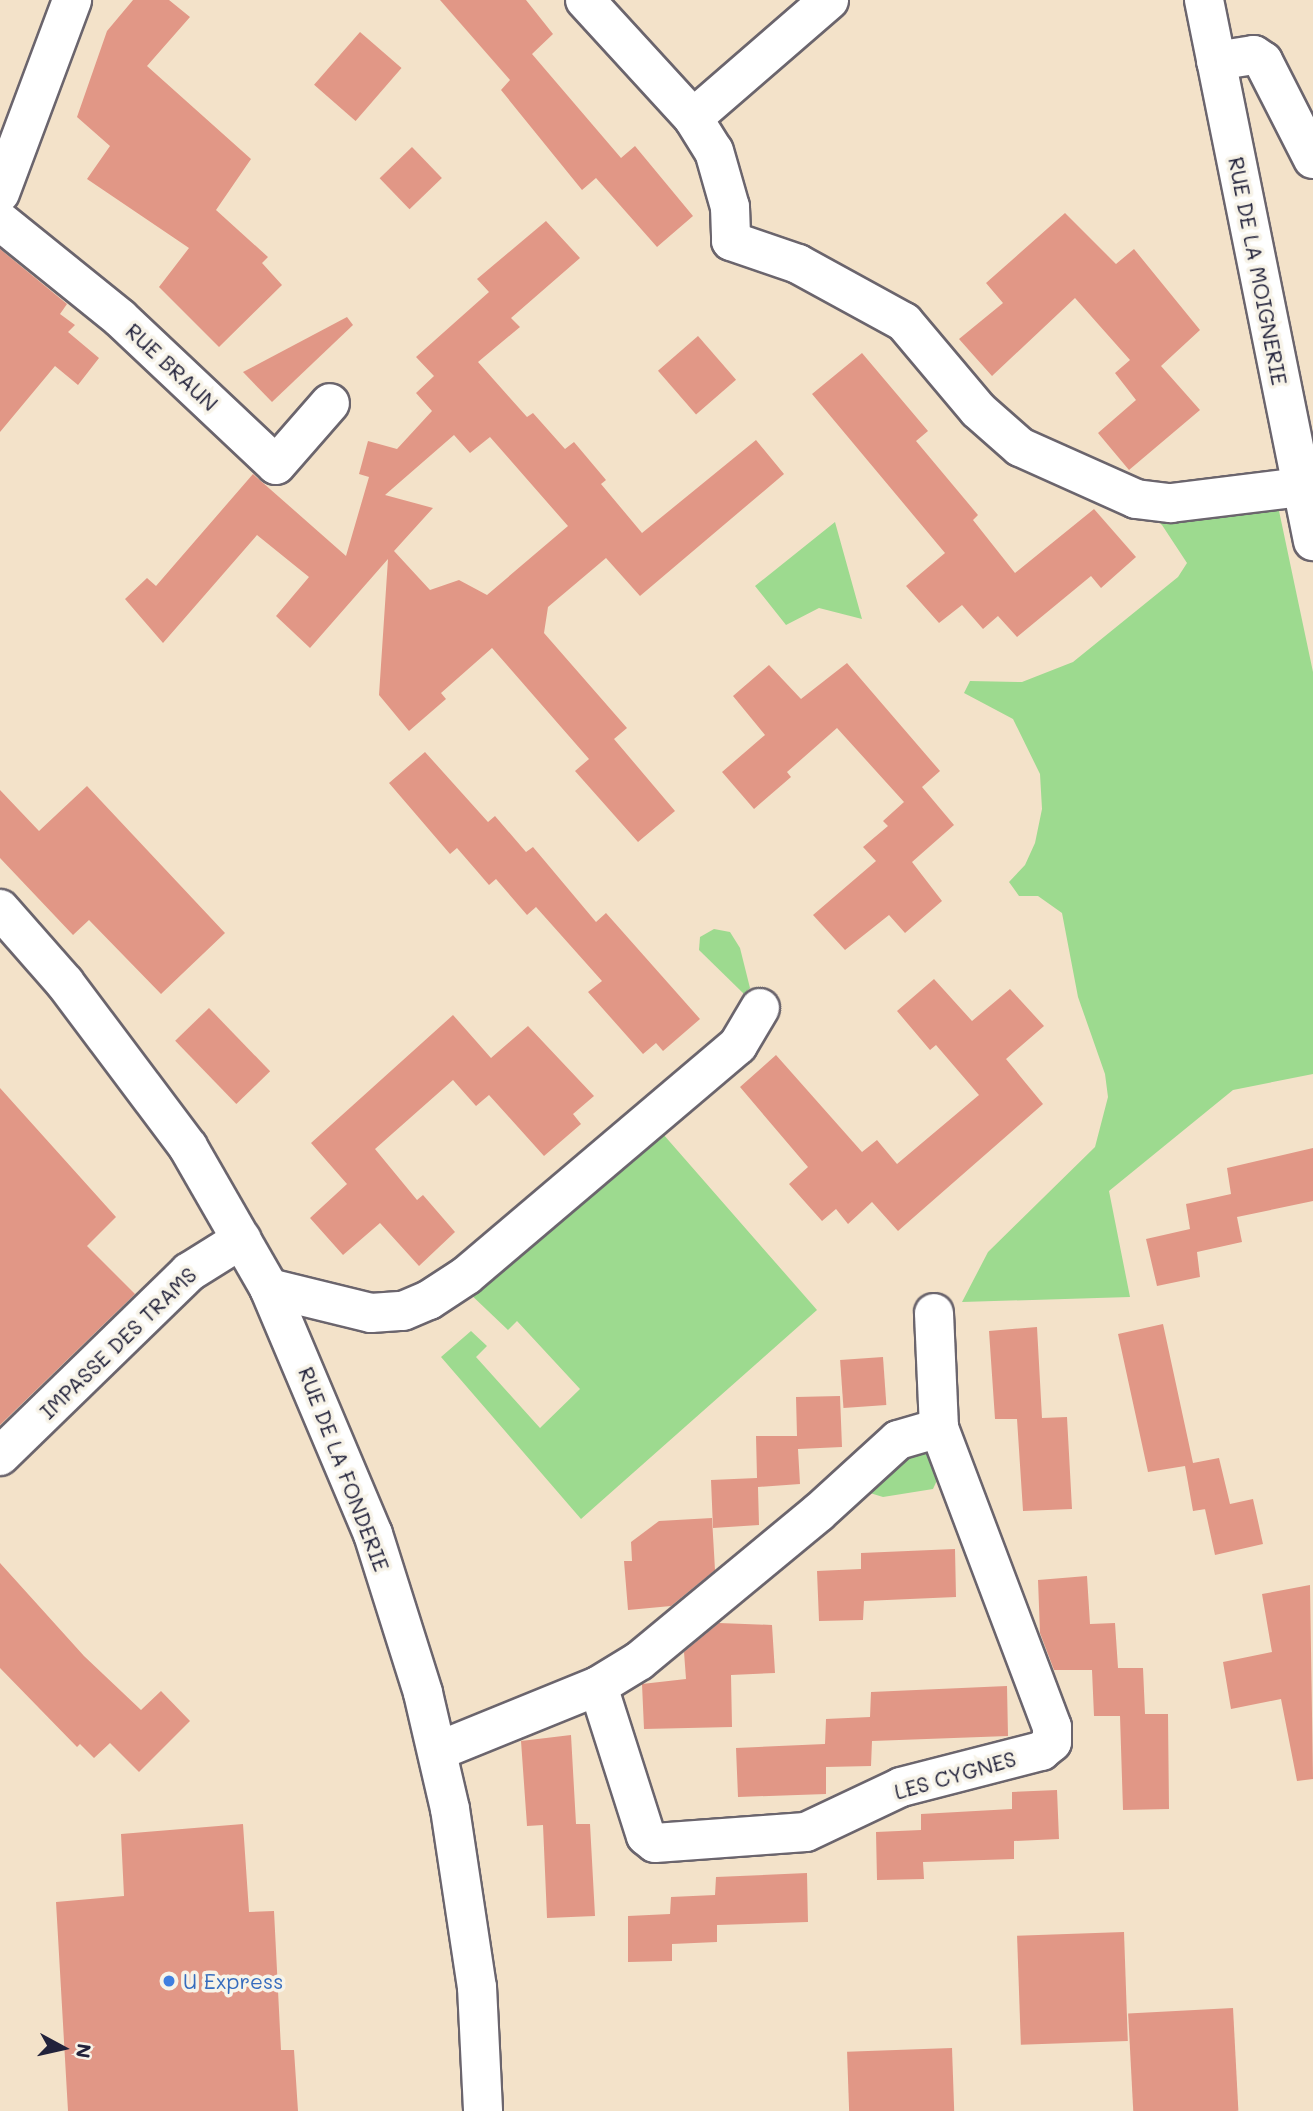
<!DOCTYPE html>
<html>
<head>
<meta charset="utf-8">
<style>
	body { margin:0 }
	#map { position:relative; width:1313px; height:2111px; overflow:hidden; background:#f3e2c9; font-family:Mali,sans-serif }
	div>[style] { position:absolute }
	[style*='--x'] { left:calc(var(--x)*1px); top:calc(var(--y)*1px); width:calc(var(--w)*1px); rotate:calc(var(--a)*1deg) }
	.green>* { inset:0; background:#9dda8f }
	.building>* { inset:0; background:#e19786; transform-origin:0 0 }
	.roads { filter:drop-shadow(2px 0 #6b656d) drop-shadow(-2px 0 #6b656d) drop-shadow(0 2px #6b656d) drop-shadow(0 -2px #6b656d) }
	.street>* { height:38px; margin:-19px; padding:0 19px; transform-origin:19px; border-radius:19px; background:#fff }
	.dots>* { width:19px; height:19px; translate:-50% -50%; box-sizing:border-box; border:4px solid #f7f3e8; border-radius:50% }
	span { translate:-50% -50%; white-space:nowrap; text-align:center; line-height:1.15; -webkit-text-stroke:7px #f7f3e8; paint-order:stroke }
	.street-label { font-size:21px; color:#22223b }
	.shop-label { font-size:21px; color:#366cbe }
	.left { translate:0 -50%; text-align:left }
	.north { position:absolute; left:28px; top:2013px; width:70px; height:70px; -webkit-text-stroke:5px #f7f3e8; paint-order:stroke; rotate:98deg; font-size:19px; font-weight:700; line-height:28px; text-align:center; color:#22223b }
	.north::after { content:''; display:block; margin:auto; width:24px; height:32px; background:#22223b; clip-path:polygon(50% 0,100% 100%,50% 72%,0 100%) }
</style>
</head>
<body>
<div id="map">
	<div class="green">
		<i style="clip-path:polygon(1278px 506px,1313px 672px,1313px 1074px,1233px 1090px,1109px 1191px,1130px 1297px,962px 1302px,988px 1252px,1095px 1147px,1108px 1097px,1105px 1074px,1078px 997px,1062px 913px,1038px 896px,1019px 896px,1009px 882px,1025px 865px,1035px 843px,1042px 809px,1040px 774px,1013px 719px,964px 693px,970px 681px,1022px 682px,1073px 662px,1178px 577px,1187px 563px,1162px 525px,1146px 511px)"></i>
		<i style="clip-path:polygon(835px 522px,862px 619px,819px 608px,786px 625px,755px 586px)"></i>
		<i style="clip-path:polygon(714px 929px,730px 932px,740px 948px,750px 988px,744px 994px,699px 950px,700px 937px)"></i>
		<i style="clip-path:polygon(656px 1126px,817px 1310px,581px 1519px,441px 1357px,471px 1331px,487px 1346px,476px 1357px,540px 1428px,580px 1389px,517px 1321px,508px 1330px,466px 1290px)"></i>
		<i style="clip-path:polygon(922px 1449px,932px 1456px,939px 1476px,933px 1489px,883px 1497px,870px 1493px,866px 1487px,870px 1478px)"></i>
	</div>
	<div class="building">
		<i style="clip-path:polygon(133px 0,169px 0,190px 17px,147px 66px,251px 159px,216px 210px,268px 257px,262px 263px,282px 285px,219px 347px,159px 287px,189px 248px,87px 179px,110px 146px,77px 117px,107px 31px)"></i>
		<i style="clip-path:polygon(440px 0,526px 0,553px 34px,532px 54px,621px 158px,635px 146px,693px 216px,657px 247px,596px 178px,582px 190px,501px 90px,510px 80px)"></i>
		<i style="left:360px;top:32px;width:55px;height:70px;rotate:41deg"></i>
		<i style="left:412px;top:147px;width:43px;height:45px;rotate:46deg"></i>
		<i style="clip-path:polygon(1065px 213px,1116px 264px,1134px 249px,1200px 330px,1161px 366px,1200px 410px,1129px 470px,1098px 433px,1136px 400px,1115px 373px,1130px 360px,1075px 298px,992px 376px,959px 339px,1003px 303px,986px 283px)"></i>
		<i style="clip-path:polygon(evenodd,546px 221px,580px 258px,511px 318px,520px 327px,478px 362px,527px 417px,533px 413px,565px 449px,574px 442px,606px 480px,601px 484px,642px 533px,756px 440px,784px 474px,640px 596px,606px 558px,548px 607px,544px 633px,627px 728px,614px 739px,675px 811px,638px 842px,575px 771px,589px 759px,492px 648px,441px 693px,446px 699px,409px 731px,379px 695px,388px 559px,310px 648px,276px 616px,309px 577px,257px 535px,163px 643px,125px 599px,147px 578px,156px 586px,253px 474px,346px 556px,369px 477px,359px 474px,368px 441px,397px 449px,432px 411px,416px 393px,434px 376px,416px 357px,489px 292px,477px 279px,546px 221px,454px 435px,470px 453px,490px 437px,568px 526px,487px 595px,459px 580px,430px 590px,394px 551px,433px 508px,385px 495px,454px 435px)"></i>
		<i style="clip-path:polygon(0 249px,67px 304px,60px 314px,75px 325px,68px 332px,99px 358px,78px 385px,55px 366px,0 432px)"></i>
		<i style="clip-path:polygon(347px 317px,353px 325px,272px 402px,243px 372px)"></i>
		<i style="left:698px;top:336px;width:58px;height:53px;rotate:49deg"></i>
		<i style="clip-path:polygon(862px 353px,928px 431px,916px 441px,978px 515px,973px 520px,1015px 573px,1094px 509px,1136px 557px,1101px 588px,1091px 576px,1017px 637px,998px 616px,983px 629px,962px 605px,939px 623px,906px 586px,945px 553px,812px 394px)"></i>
		<i style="clip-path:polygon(847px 663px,940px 771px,922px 787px,954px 825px,912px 862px,942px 901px,905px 933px,889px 915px,845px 950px,813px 915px,876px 861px,863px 847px,888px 826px,883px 821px,904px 802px,837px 728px,787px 772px,791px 777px,754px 809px,722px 772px,765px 735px,733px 696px,769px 665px,801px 699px)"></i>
		<i style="clip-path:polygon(425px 752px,488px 822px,495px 816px,526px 852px,533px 847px,596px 922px,606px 913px,700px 1019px,663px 1051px,656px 1043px,643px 1054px,588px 992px,602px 981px,536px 907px,527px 915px,496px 879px,489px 885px,457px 848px,450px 854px,389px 783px)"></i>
		<i style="clip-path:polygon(87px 786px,225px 933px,161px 994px,89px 920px,73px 935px,0 858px,0 790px,39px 831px)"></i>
		<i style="clip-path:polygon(934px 979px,972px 1021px,1010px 989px,1044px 1026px,1006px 1059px,1043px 1104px,898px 1231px,872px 1202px,848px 1224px,836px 1209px,822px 1221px,789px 1184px,808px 1167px,740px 1087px,776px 1055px,862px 1152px,877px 1140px,897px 1164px,979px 1095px,936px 1045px,930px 1050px,897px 1011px)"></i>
		<i style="left:209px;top:1008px;width:88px;height:47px;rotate:46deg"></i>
		<i style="clip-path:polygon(453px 1015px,491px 1058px,528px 1026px,594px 1096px,573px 1114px,581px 1124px,544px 1156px,489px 1095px,476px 1106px,453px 1080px,375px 1149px,417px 1200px,423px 1195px,455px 1232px,419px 1266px,380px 1223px,343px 1255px,310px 1218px,347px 1184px,311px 1143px)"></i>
		<i style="clip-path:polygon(0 1088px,116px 1217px,87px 1246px,135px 1294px,0 1425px)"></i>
		<i style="clip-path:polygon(1313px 1148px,1313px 1201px,1237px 1217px,1242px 1242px,1197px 1252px,1200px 1277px,1157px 1286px,1146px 1239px,1190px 1229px,1186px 1204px,1231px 1194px,1227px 1168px)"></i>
		<i style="clip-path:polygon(1163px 1324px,1193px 1463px,1219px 1458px,1230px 1504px,1253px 1499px,1263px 1544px,1215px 1555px,1205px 1509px,1212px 1508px,1193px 1511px,1185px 1466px,1148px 1472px,1118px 1334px)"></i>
		<i style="clip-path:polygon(1037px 1327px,1042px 1418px,1067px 1417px,1072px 1509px,1023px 1511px,1017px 1419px,995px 1419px,989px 1331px)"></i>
		<i style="left:883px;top:1357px;width:48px;height:43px;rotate:86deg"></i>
		<i style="clip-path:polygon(840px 1396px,842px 1447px,798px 1449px,800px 1484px,758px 1487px,759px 1525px,713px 1528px,711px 1480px,757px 1478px,756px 1436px,797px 1436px,796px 1397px)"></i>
		<i style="clip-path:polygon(712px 1518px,715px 1570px,671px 1606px,628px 1610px,624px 1561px,632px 1561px,631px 1542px,659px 1521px)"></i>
		<i style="clip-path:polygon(955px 1549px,956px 1597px,864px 1601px,863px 1620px,819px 1621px,817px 1571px,861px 1569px,861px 1553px)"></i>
		<i style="clip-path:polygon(0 1563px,84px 1656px,141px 1710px,161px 1691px,190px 1721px,139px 1772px,110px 1743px,94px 1758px,80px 1744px,77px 1747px,0 1668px)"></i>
		<i style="clip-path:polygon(1087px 1576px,1090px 1624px,1115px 1623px,1118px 1668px,1143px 1668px,1145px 1714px,1168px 1714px,1169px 1809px,1123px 1810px,1120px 1716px,1094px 1716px,1092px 1670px,1054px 1670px,1040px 1633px,1038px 1580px)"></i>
		<i style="clip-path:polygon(1310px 1585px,1313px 1779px,1297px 1781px,1281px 1699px,1231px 1709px,1223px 1662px,1272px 1652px,1262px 1594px)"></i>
		<i style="clip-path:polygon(719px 1623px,772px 1625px,775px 1673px,731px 1675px,732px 1727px,644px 1729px,642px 1684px,686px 1679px,684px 1652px)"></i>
		<i style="clip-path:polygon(1007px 1686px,1008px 1736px,872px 1741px,871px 1766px,826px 1767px,826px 1794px,738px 1797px,736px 1748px,825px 1744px,826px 1719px,870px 1717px,871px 1692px)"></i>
		<i style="clip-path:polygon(571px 1735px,576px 1824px,590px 1824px,595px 1916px,547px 1918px,543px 1825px,527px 1826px,521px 1741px)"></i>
		<i style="clip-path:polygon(1057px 1790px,1059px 1839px,1014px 1841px,1014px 1859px,923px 1862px,924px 1879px,877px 1880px,876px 1832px,921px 1830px,921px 1814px,1012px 1809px,1012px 1792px)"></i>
		<i style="clip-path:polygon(243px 1824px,249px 1912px,274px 1911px,281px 2050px,294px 2050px,298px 2111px,68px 2111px,56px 1902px,124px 1896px,121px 1834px)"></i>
		<i style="clip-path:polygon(807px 1873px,808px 1922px,717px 1925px,717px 1942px,672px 1944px,672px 1961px,628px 1962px,628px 1916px,670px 1914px,671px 1897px,715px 1895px,716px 1877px)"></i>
		<i style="left:1124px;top:1932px;width:109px;height:107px;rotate:88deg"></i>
		<i style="left:1233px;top:2008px;width:103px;height:105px;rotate:87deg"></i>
		<i style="left:952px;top:2048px;width:63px;height:105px;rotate:88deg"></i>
	</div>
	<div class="roads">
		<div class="street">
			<i style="--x:585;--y:0;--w:160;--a:47.5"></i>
			<i style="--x:693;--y:118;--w:39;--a:58"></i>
			<i style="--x:714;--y:151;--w:58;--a:74.1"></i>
			<i style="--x:730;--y:207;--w:34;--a:88"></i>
			<i style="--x:731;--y:241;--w:71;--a:18.9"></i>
			<i style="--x:798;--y:264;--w:121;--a:28.7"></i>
			<i style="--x:904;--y:322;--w:115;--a:49.9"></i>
			<i style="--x:978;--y:410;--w:56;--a:41.4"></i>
			<i style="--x:1020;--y:447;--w:127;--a:24.1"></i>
			<i style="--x:1136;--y:499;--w:35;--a:7"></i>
			<i style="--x:1171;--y:503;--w:132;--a:-7"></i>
			<i style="--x:1204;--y:0;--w:552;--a:78.61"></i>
			<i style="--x:1216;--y:61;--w:38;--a:-9"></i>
			<i style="--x:1254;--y:55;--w:11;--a:34"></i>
			<i style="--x:1263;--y:61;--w:110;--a:63"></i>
			<i style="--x:693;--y:118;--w:180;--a:-40.9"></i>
			<i style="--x:0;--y:193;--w:206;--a:-69.5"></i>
			<i style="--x:0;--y:221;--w:154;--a:38.9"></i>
			<i style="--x:120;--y:318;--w:214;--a:43.3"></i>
			<i style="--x:276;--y:465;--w:82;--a:-48.9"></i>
			<i style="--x:0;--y:909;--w:98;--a:48.7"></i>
			<i style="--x:65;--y:983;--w:205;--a:53.1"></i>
			<i style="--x:188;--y:1147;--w:163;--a:60.1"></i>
			<i style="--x:269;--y:1288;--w:267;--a:67.1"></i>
			<i style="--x:373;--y:1534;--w:167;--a:72.5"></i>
			<i style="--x:423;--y:1693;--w:119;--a:76.9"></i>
			<i style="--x:450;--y:1809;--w:180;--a:81.4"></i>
			<i style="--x:477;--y:1987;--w:124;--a:87.2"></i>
			<i style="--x:269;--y:1288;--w:105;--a:13.8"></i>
			<i style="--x:371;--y:1313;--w:32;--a:-4"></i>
			<i style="--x:403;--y:1311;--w:28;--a:-23"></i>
			<i style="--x:429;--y:1300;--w:45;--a:-33.3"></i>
			<i style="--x:467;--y:1275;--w:355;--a:-40.3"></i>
			<i style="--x:738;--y:1045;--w:43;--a:-59.3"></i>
			<i style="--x:0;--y:1456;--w:264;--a:-44.2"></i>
			<i style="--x:189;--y:1272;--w:62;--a:-31.9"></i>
			<i style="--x:598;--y:1686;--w:157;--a:72.3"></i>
			<i style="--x:646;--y:1836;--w:11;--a:38"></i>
			<i style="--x:655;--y:1843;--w:151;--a:-4.2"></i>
			<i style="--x:806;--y:1832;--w:105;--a:-25.3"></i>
			<i style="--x:901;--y:1787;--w:145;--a:-14.4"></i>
			<i style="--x:1041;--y:1751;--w:14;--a:-39"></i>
			<i style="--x:1052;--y:1742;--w:15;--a:-90"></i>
			<i style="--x:1052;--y:1727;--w:320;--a:-110.7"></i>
			<i style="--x:939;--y:1428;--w:115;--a:-92.5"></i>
			<i style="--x:438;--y:1751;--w:173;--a:-22.1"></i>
			<i style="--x:598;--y:1686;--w:48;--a:-31.4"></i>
			<i style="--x:639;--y:1661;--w:232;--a:-39.6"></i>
			<i style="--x:818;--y:1513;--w:108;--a:-42.4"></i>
			<i style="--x:898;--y:1440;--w:43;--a:-16.3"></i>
		</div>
	</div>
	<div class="dots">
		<i style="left:169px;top:1981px;background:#3f7fe0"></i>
	</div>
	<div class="street-label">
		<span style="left:1258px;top:271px;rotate:79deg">RUE DE LA MOIGNERIE</span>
		<span style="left:172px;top:367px;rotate:43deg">RUE BRAUN</span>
		<span style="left:118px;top:1343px;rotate:-44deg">IMPASSE DES TRAMS</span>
		<span style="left:344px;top:1469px;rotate:69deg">RUE DE LA FONDERIE</span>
		<span style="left:955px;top:1775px;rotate:-16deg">LES CYGNES</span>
	</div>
	<div class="shop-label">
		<span class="left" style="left:183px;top:1981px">U Express</span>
	</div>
	<div class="north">N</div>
</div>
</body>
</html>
